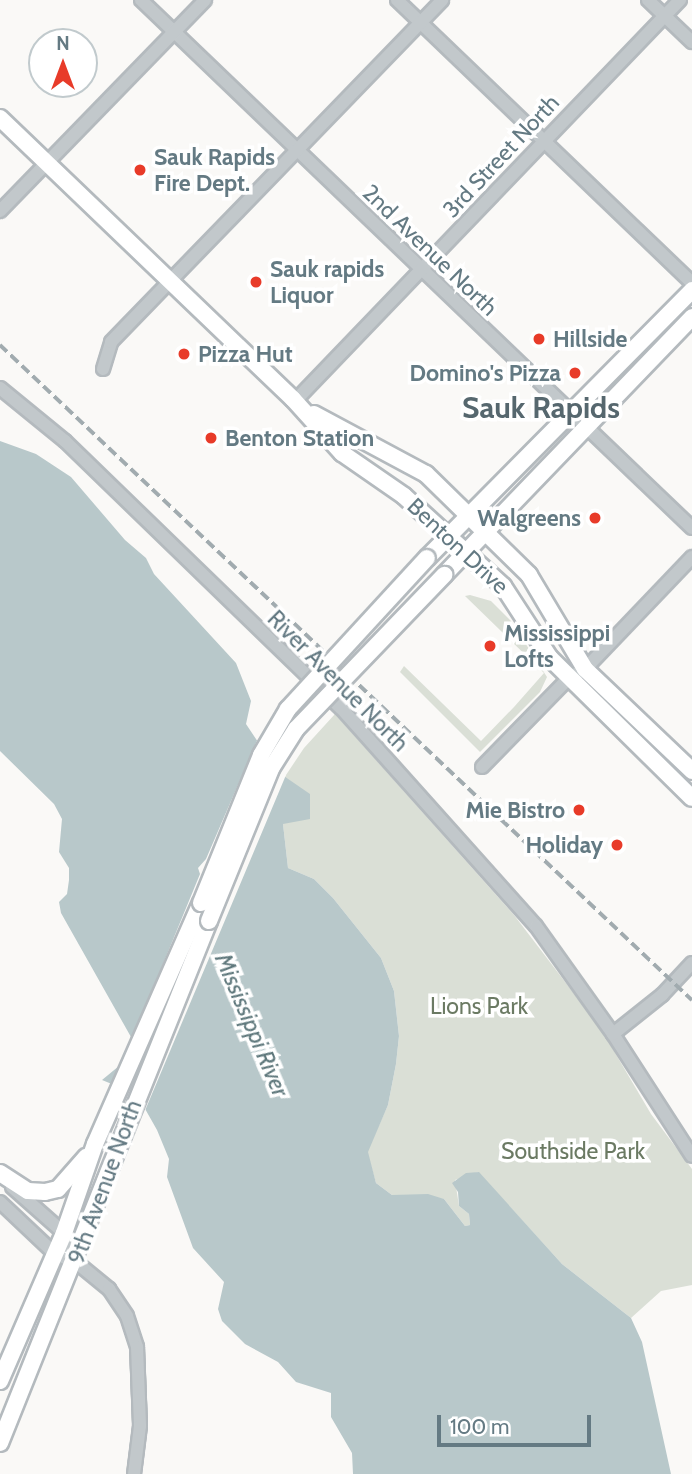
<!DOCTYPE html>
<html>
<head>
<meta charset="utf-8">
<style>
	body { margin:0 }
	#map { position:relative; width:692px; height:1474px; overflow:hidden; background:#faf9f7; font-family:Cabin,sans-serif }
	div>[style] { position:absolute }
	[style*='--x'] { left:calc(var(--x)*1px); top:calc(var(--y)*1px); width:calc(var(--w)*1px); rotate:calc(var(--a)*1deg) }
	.green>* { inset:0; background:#dadfd6 }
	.water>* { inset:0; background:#b8c8ca }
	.pier>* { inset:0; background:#faf9f7 }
	.roads { filter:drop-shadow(2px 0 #b4babe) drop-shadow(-2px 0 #b4babe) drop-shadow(0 2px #b4babe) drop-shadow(0 -2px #b4babe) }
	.minor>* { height:12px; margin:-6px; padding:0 6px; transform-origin:6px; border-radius:6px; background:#c2c8cb }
	.major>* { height:16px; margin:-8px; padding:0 8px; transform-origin:8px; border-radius:8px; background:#fff }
	.rail>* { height:3.5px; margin-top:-1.75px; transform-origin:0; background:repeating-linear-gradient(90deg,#a1abaf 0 10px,transparent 0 15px) }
	.bridges { filter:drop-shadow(2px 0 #b4babe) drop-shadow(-2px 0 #b4babe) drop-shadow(0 2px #b4babe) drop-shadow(0 -2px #b4babe) }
	.major-bridge>* { height:16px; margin:-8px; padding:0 8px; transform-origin:8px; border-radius:8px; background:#fff }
	.dots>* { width:19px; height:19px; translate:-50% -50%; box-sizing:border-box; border:4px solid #fff; border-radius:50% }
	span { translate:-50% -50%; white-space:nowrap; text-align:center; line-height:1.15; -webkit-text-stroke:7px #fff; paint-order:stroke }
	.street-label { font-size:23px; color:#647a83 }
	.poi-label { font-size:23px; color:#647a83; font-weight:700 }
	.left { translate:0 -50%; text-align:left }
	.right { translate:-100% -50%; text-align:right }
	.park-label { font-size:23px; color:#6b7a63 }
	.water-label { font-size:24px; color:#5f787c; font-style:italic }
	.district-label { font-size:30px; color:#56676e; font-weight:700 }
	.north { position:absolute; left:28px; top:28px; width:70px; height:70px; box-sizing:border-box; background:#fff; border:2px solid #c1cacd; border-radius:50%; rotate:0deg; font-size:19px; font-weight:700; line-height:28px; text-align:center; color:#647a83 }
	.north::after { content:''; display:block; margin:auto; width:24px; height:32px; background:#e83b29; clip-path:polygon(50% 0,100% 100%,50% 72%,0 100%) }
	.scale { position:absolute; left:437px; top:1415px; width:154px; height:32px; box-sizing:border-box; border:4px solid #647a83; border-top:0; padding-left:9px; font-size:21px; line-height:24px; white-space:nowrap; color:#647a83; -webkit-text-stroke:5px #fff; paint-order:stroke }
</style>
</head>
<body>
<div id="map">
	<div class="green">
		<i style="clip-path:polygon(470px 595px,491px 601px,511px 621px,547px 677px,540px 692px,480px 752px,400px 672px,404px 666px,481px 741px,514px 707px,544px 673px,465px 596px)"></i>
		<i style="clip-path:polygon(335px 714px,514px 915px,601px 1029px,651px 1114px,692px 1169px,692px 1285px,661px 1291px,631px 1318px,562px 1264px,478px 1172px,455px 1180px,459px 1206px,469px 1214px,470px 1225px,465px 1226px,444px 1199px,392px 1195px,376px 1183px,367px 1152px,388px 1105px,396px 1064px,399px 1036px,394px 991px,381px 958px,333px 898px,314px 879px,288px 868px,283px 824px,293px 786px,284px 778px,304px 748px)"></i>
	</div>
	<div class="water">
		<i style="clip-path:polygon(0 441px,36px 454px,71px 477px,125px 540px,146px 558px,154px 574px,236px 663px,251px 701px,246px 724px,278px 772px,310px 794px,310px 819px,283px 824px,288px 868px,314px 879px,333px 898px,381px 958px,394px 991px,399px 1036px,396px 1064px,388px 1105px,368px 1152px,376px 1183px,392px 1195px,428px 1194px,444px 1199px,465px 1226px,470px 1225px,469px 1214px,459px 1206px,458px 1192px,452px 1183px,466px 1173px,479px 1172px,562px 1264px,631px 1318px,642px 1342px,671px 1474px,353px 1474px,352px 1453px,331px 1417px,331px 1393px,296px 1382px,278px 1362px,245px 1344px,222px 1321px,218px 1309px,224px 1282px,193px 1248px,167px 1177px,169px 1159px,157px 1130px,144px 1107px,124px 1089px,102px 1080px,119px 1066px,131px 1037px,61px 913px,59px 902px,67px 894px,69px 880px,69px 868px,59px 852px,62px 819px,54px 804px,0 751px)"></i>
	</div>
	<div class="pier">
		<i style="clip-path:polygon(259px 736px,286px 775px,144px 1113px,128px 1096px,112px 1088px,200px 874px,198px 868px,206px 859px)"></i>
	</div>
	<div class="roads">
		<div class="minor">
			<i style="--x:141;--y:0;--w:763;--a:43.78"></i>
			<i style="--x:397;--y:0;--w:409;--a:43.8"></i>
			<i style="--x:648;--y:0;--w:61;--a:43.7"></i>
			<i style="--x:0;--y:211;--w:294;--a:-45.8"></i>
			<i style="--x:103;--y:369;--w:28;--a:-73"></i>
			<i style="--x:111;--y:342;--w:476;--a:-45.9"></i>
			<i style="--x:0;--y:388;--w:84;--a:39.2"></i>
			<i style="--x:65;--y:441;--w:384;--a:44.1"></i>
			<i style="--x:341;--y:708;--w:292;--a:48.2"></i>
			<i style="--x:536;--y:926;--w:133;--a:54.5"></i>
			<i style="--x:613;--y:1034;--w:145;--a:57.1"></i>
			<i style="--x:295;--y:401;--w:556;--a:-46.17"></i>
			<i style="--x:482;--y:767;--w:124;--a:-45.7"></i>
			<i style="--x:569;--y:678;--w:18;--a:-29"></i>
			<i style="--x:585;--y:669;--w:155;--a:-46.3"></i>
			<i style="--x:613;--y:1034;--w:63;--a:-38.5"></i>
			<i style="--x:662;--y:995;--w:44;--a:-46.8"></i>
			<i style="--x:12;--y:1187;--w:69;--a:41.5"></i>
			<i style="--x:64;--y:1233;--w:30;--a:67"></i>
			<i style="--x:0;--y:1202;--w:76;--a:43.4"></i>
			<i style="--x:55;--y:1254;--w:22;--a:21"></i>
			<i style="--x:76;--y:1262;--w:43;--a:39.3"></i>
			<i style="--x:109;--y:1289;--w:32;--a:56"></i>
			<i style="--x:127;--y:1316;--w:33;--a:72"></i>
			<i style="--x:137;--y:1347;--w:79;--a:87.8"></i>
			<i style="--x:140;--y:1426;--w:48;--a:97.1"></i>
		</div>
		<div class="major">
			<i style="--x:0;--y:118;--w:406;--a:43.8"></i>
			<i style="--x:293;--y:399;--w:73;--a:47.8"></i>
			<i style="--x:342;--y:453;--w:75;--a:34.7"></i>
			<i style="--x:404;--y:496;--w:134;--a:42.3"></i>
			<i style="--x:503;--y:586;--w:86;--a:56.9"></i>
			<i style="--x:550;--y:658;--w:199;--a:44.6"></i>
			<i style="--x:314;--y:414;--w:127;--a:28.2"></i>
			<i style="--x:426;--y:474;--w:144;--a:44.4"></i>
			<i style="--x:529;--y:575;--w:109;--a:59.2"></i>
			<i style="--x:585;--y:669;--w:148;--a:43.6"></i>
			<i style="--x:427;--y:558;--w:377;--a:-45.3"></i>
			<i style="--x:444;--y:575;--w:358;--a:-46.1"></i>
			<i style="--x:0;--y:1173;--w:33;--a:33"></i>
			<i style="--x:28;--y:1191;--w:17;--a:3"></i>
			<i style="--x:45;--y:1192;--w:13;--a:-13"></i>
			<i style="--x:58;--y:1189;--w:43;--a:-48.8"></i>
			<i style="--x:0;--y:1381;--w:161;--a:-66.6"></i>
			<i style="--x:64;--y:1233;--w:94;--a:-70.8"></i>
			<i style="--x:95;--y:1144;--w:263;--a:-66.3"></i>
			<i style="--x:0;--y:1443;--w:562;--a:-68.18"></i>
		</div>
	</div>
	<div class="rail">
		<i style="--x:0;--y:345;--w:953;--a:43.43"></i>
	</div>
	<div class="bridges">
		<div class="major-bridge">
			<i style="--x:201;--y:903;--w:160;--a:-67.9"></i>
			<i style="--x:261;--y:755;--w:53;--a:-59.6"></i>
			<i style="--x:288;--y:709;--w:205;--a:-47.4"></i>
			<i style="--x:209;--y:921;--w:166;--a:-67.8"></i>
			<i style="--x:272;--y:767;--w:45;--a:-57.7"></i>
			<i style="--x:296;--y:729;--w:214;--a:-46.1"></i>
		</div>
	</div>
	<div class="dots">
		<i style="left:140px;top:170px;background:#e83b29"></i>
		<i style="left:256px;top:282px;background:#e83b29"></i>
		<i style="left:539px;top:339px;background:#e83b29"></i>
		<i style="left:184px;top:354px;background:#e83b29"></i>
		<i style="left:575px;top:373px;background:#e83b29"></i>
		<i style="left:211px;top:438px;background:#e83b29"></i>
		<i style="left:595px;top:518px;background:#e83b29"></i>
		<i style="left:490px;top:646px;background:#e83b29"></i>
		<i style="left:579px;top:810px;background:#e83b29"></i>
		<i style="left:617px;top:845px;background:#e83b29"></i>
	</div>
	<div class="street-label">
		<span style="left:501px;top:156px;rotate:-47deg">3rd Street North</span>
		<span style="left:430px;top:250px;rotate:44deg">2nd Avenue North</span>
		<span style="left:458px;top:546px;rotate:43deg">Benton Drive</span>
		<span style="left:338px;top:681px;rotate:45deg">River Avenue North</span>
		<span style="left:105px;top:1182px;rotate:-70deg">9th Avenue North</span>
	</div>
	<div class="poi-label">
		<span class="left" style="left:154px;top:170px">Sauk Rapids<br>Fire Dept.</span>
		<span class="left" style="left:270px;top:282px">Sauk rapids<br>Liquor</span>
		<span class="left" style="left:553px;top:339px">Hillside</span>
		<span class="left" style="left:198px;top:354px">Pizza Hut</span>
		<span class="right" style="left:561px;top:373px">Domino's Pizza</span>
		<span class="left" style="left:225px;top:438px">Benton Station</span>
		<span class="right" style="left:581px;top:518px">Walgreens</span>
		<span class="left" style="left:504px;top:646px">Mississippi<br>Lofts</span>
		<span class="right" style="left:565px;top:810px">Mie Bistro</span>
		<span class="right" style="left:603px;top:845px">Holiday</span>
	</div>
	<div class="park-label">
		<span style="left:479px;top:1006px">Lions Park</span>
		<span style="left:573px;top:1151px">Southside Park</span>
	</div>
	<div class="water-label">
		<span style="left:252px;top:1025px;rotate:67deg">Mississippi River</span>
	</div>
	<div class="district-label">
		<span style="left:541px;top:408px">Sauk Rapids</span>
	</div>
	<div class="north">N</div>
	<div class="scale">100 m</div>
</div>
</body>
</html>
